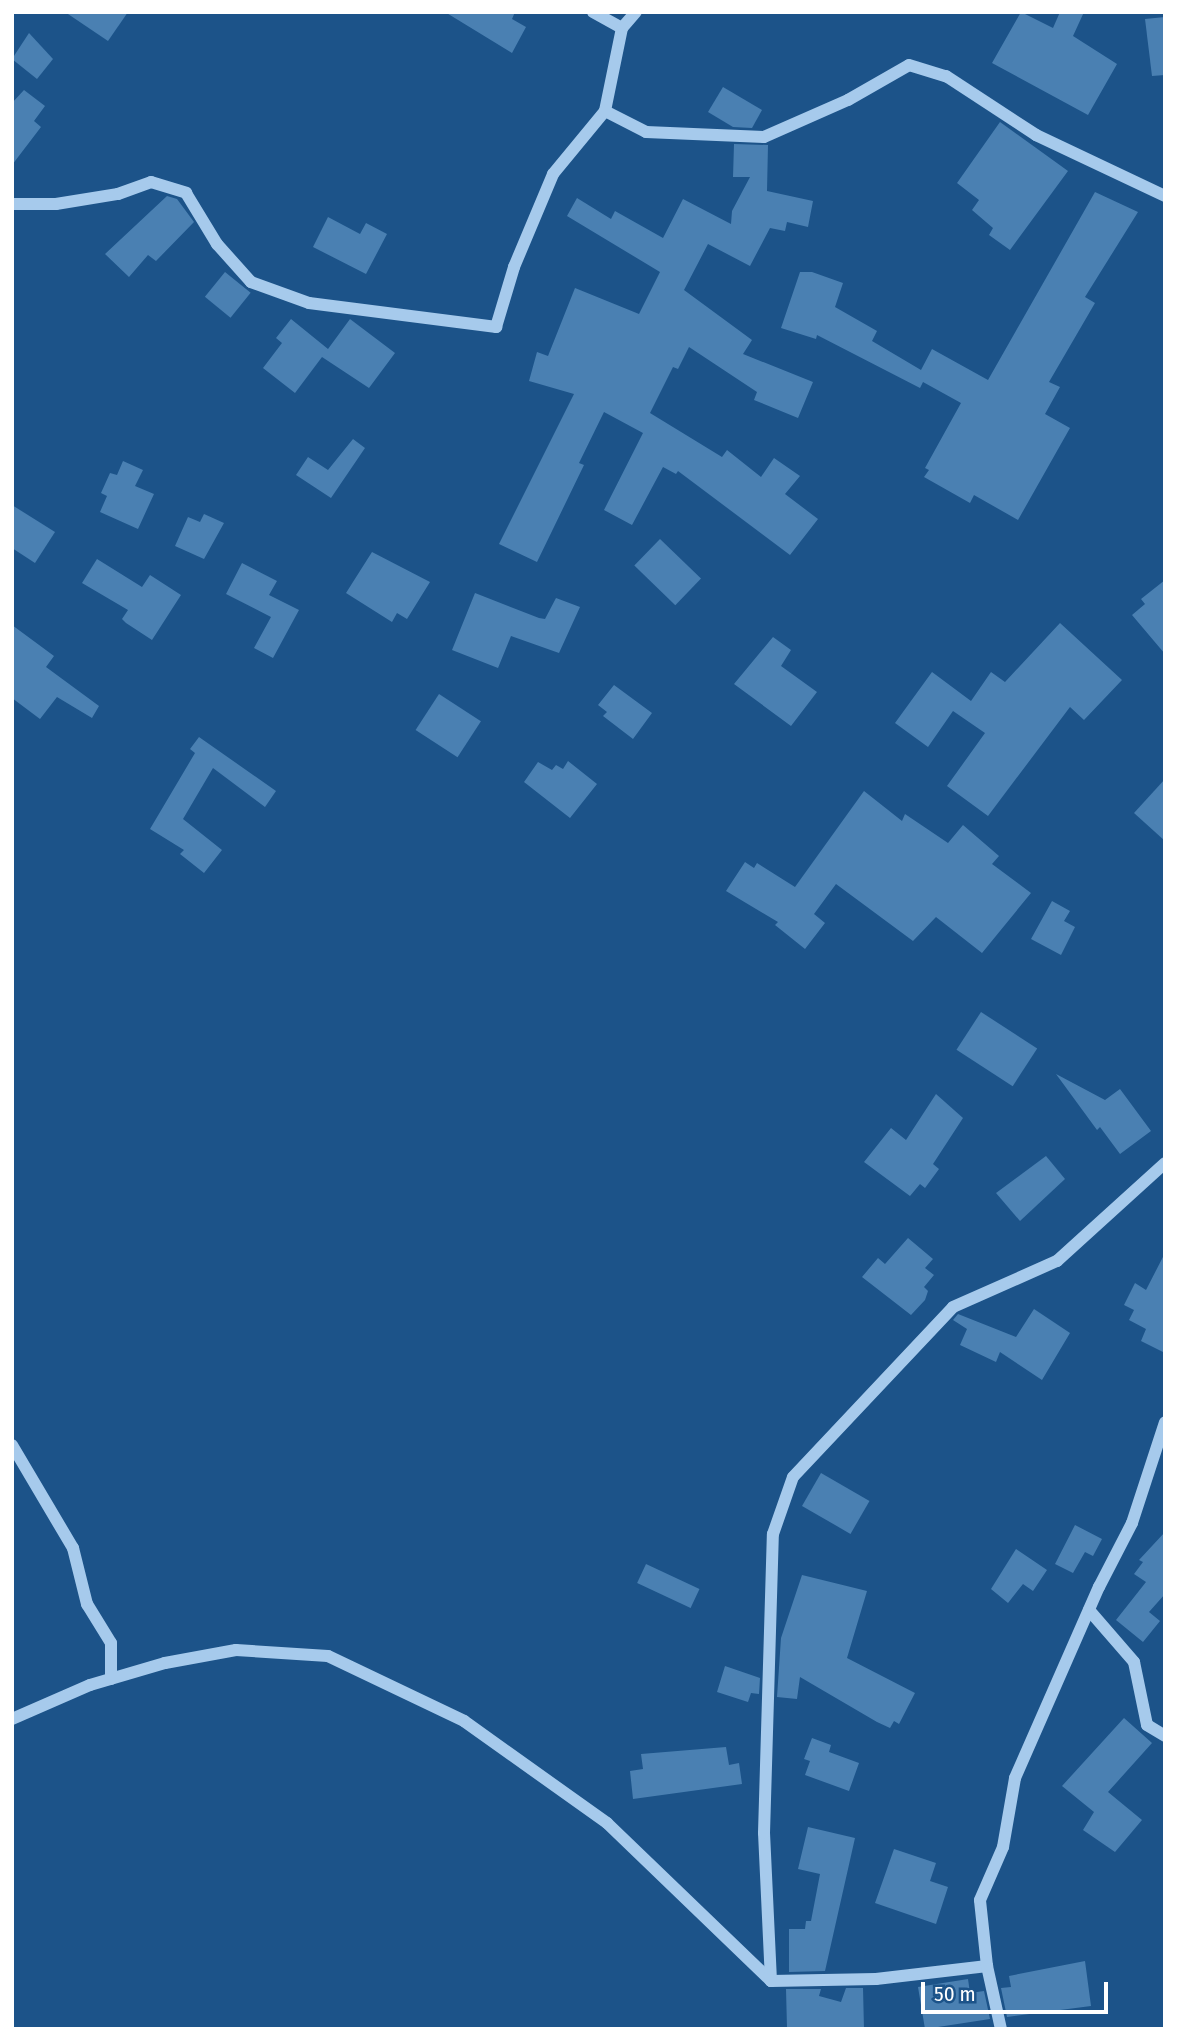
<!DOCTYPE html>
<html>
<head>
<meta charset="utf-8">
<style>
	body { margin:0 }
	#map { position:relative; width:1177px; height:2041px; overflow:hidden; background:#1c5389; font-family:"Fira Sans Condensed",sans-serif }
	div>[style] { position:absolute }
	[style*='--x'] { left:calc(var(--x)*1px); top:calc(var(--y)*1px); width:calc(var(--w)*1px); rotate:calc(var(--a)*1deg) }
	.building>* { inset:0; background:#4a80b2; transform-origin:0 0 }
	.minor>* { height:12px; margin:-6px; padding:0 6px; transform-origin:6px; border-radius:6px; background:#a6caec }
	span { translate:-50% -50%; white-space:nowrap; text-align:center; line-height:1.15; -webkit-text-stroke:6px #1c5389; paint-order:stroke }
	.frame { position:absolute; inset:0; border:14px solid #fff; pointer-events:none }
	.scale { position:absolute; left:921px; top:1982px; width:187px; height:32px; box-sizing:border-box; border:4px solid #fff; border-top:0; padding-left:9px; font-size:21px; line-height:24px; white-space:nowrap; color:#fff; -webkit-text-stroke:5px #1c5389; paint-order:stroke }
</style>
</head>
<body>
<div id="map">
	<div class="building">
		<i style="clip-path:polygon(65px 12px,128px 12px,108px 41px)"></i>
		<i style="clip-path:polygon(445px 12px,515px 12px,512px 19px,526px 27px,512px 53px)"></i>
		<i style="clip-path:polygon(1021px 12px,1053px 28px,1060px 12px,1084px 12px,1073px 36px,1117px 64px,1088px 115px,992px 63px)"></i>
		<i style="clip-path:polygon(1165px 17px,1165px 75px,1152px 76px,1145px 19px)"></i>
		<i style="clip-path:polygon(29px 33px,53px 59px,37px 79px,12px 59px)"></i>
		<i style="clip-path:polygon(723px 87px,762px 110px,752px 128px,733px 127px,708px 112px)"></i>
		<i style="clip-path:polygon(24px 90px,45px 106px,34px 121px,41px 127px,12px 165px,12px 103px)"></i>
		<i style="clip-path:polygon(1000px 122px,1068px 171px,1010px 250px,989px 235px,993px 228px,972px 210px,979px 200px,957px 183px)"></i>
		<i style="clip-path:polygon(734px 144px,768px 145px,767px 191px,813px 201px,808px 227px,787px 222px,785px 231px,770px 228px,750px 266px,708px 244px,684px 290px,752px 340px,743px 354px,813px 382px,798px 418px,754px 400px,757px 392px,689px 347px,678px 369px,673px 367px,650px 413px,722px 457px,727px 450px,761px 477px,774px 458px,800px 476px,785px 494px,818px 519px,790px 555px,678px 471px,676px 474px,663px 467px,632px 525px,604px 510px,643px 433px,604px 412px,579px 463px,584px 465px,537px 562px,499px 544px,574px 394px,529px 381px,537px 352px,548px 356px,575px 288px,639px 314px,660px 272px,567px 216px,577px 198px,611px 219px,615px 211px,663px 238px,683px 199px,731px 224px,732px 211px,750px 177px,733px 177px)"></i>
		<i style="clip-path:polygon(1095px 192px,1138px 212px,1085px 297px,1095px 303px,1049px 382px,1060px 387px,1045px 414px,1070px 428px,1018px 520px,974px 495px,970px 503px,924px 477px,929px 470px,925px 468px,961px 403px,923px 382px,920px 388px,817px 335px,816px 339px,781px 328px,800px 272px,812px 272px,843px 283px,835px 307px,877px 331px,872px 341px,921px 370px,932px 349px,988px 380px)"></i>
		<i style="clip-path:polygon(167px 196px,177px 199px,194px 222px,156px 261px,148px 255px,129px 277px,105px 254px)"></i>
		<i style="clip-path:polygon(328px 217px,360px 234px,366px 223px,387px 234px,366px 274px,313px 247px)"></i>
		<i style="left:225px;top:272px;width:33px;height:32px;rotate:39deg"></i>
		<i style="clip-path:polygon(291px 319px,328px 349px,350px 319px,395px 353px,369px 388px,322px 357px,295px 393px,263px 368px,282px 343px,276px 338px)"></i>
		<i style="clip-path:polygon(353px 439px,365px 448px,331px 498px,296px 475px,308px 457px,328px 470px)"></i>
		<i style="clip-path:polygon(123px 461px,143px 470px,135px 486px,154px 494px,138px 529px,100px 512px,107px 496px,101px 493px,110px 473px,117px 475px)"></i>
		<i style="clip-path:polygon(12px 505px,55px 532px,35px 563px,12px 548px)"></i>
		<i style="clip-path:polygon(204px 514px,224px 523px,204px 559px,175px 546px,188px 517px,200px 522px)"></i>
		<i style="left:660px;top:539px;width:57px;height:37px;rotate:44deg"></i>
		<i style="clip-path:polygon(372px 552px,430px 582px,407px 619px,397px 613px,392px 622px,346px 593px)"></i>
		<i style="clip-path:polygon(97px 559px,142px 587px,150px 575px,181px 595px,152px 640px,126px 623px,122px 619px,128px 610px,82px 583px)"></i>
		<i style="clip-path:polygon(242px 563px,277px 581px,269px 595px,299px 610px,273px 658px,254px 648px,271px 617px,226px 594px)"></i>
		<i style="clip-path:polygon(1165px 580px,1165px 654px,1132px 615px,1145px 604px,1141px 599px)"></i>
		<i style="clip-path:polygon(475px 593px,539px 618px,545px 619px,556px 598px,580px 607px,559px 653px,511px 636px,498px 668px,452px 650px)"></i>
		<i style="clip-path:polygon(1060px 623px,1122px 680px,1084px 720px,1070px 707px,988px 816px,947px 786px,985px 733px,953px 711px,928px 747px,895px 723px,932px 672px,971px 701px,991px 672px,1005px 682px)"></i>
		<i style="clip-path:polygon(12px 625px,54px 656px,46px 667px,99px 706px,92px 718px,57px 697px,40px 719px,12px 698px)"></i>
		<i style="clip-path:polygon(773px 637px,791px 650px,781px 666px,817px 692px,791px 726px,734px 684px)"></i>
		<i style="clip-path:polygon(614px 685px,652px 713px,633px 739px,603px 716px,607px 712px,598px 705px)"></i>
		<i style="left:439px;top:694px;width:50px;height:43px;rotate:33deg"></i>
		<i style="clip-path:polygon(199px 737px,276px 791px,265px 807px,213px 768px,183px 819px,222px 850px,204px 873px,180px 854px,184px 850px,150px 829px,195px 753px,190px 749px)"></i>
		<i style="clip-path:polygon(568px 761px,597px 784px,570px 818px,524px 782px,538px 762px,552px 770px,556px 765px,563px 769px)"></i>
		<i style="clip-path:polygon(1165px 779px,1165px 841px,1134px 813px)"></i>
		<i style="clip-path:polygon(864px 791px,902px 821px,905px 814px,948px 843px,963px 825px,999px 856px,992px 864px,1031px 893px,982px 953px,936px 917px,913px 941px,836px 884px,814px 914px,825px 923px,805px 949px,775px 925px,778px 922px,726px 891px,745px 862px,754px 868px,757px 863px,795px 887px)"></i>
		<i style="clip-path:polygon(1052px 901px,1070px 911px,1064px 921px,1075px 927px,1061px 955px,1031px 939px)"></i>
		<i style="left:981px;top:1012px;width:67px;height:45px;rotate:33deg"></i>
		<i style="clip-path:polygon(1056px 1074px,1105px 1100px,1120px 1089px,1151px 1131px,1120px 1154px,1100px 1127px,1097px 1130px)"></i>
		<i style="clip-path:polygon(936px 1094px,963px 1118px,933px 1164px,939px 1169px,925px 1188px,920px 1184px,910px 1196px,864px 1162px,891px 1128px,906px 1140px)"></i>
		<i style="clip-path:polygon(1046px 1156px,1065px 1179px,1020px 1221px,996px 1193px)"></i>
		<i style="clip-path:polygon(908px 1238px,933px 1259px,925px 1268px,934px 1275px,924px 1287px,928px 1291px,925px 1300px,911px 1315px,862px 1277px,878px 1258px,885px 1264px)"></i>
		<i style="clip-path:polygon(1165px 1253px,1165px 1353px,1141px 1341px,1146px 1329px,1129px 1320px,1134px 1310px,1124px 1305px,1135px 1283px,1146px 1290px)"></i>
		<i style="clip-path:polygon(1034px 1309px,1070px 1333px,1042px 1380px,1000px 1352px,996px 1362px,960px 1345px,967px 1329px,953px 1320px,958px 1314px,1016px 1337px)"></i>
		<i style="left:821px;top:1473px;width:56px;height:38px;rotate:30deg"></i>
		<i style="clip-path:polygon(1075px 1525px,1102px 1539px,1093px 1556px,1085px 1552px,1073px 1573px,1055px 1564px)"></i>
		<i style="clip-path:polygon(1165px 1532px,1165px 1594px,1149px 1612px,1160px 1621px,1143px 1642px,1116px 1620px,1146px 1582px,1134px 1574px,1143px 1562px,1139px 1560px)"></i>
		<i style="clip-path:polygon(1016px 1549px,1047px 1570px,1033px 1591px,1023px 1584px,1008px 1603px,991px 1589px)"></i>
		<i style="left:646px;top:1564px;width:59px;height:21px;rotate:25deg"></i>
		<i style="clip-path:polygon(802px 1575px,867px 1591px,847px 1658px,915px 1693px,899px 1724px,894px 1721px,890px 1728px,877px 1722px,800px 1677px,797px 1699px,777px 1697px,781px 1638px)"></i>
		<i style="clip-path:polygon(725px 1666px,760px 1678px,759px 1694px,751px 1693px,748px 1702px,717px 1692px)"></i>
		<i style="clip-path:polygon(1124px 1718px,1152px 1743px,1108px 1792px,1142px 1820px,1115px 1852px,1083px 1830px,1094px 1812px,1062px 1786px)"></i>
		<i style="clip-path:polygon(812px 1738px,831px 1745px,829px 1752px,859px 1763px,849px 1791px,805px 1775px,810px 1761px,804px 1759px)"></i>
		<i style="clip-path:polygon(726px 1747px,729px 1765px,739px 1763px,742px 1784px,633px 1799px,630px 1771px,643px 1769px,641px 1754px)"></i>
		<i style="clip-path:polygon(808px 1827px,855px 1838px,825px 1971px,789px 1972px,789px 1929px,805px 1929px,806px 1921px,811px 1921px,820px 1874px,798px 1869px)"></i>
		<i style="clip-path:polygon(894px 1849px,936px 1863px,930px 1881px,948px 1887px,936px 1924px,875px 1903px)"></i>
		<i style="clip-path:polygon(1085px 1961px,1091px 2006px,1007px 2017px,1001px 1988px,1011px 1987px,1009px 1976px)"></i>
		<i style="clip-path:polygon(968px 1979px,970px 1993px,984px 1991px,990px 2019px,925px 2029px,918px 1987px)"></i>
		<i style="clip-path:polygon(846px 1988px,863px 1988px,864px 2029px,787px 2028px,786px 1989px,821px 1989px,819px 1996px,841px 2002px)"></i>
	</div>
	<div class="minor">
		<i style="--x:593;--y:12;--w:33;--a:29"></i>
		<i style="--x:622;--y:28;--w:85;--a:101.6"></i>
		<i style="--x:622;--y:28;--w:21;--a:-49"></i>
		<i style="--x:12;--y:204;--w:44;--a:0"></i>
		<i style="--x:56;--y:204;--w:63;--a:-9.2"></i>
		<i style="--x:118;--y:194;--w:35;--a:-20"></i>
		<i style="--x:151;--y:182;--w:37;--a:17"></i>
		<i style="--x:186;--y:193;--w:60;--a:58.7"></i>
		<i style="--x:217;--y:244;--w:51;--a:48.2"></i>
		<i style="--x:251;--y:282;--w:62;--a:19.9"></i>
		<i style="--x:309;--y:303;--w:189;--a:7.3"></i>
		<i style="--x:496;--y:327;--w:63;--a:-73.3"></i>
		<i style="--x:514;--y:267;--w:101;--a:-67.2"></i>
		<i style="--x:553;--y:174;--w:82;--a:-50.5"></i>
		<i style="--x:605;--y:111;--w:46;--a:27.1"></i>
		<i style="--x:646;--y:132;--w:118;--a:2.4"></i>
		<i style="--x:764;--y:137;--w:92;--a:-23.8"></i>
		<i style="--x:848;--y:100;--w:70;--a:-29.8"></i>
		<i style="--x:909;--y:65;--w:39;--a:17"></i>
		<i style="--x:946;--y:76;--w:108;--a:33.2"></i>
		<i style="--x:1036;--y:135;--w:143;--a:25.3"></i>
		<i style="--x:12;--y:1445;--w:120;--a:59.4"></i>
		<i style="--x:73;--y:1548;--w:58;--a:76"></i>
		<i style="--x:87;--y:1604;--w:46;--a:58.4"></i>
		<i style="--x:111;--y:1643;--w:36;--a:90"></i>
		<i style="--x:1089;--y:1610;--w:69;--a:49.1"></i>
		<i style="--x:1134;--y:1662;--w:64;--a:78.3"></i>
		<i style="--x:1147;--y:1725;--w:21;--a:31"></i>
		<i style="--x:12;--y:1719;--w:85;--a:-23.6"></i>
		<i style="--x:90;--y:1685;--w:78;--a:-16.3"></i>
		<i style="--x:165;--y:1663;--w:72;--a:-10.4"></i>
		<i style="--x:236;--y:1650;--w:92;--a:3.7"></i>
		<i style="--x:328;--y:1656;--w:151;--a:25.5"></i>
		<i style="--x:464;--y:1721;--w:176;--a:35.5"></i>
		<i style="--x:607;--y:1823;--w:228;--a:43.9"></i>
		<i style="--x:771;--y:1981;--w:105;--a:-1.1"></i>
		<i style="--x:876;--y:1979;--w:112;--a:-6.7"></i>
		<i style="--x:987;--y:1966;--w:65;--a:77.5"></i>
		<i style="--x:987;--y:1966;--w:66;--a:-96.1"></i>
		<i style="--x:980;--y:1900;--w:58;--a:-66.5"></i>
		<i style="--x:1003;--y:1847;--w:70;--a:-80.1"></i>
		<i style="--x:1015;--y:1778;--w:209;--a:-66.3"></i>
		<i style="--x:1099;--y:1587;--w:72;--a:-62.7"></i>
		<i style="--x:1132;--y:1523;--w:106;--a:-71.9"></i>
		<i style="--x:771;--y:1981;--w:148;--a:-92.7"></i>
		<i style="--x:764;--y:1833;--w:299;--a:-88.3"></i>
		<i style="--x:773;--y:1534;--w:60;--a:-70.7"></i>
		<i style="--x:793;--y:1477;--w:233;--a:-46.7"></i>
		<i style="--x:953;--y:1307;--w:114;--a:-23.9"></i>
		<i style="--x:1057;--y:1261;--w:146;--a:-42.2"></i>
	</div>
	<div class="frame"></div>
	<div class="scale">50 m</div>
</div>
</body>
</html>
